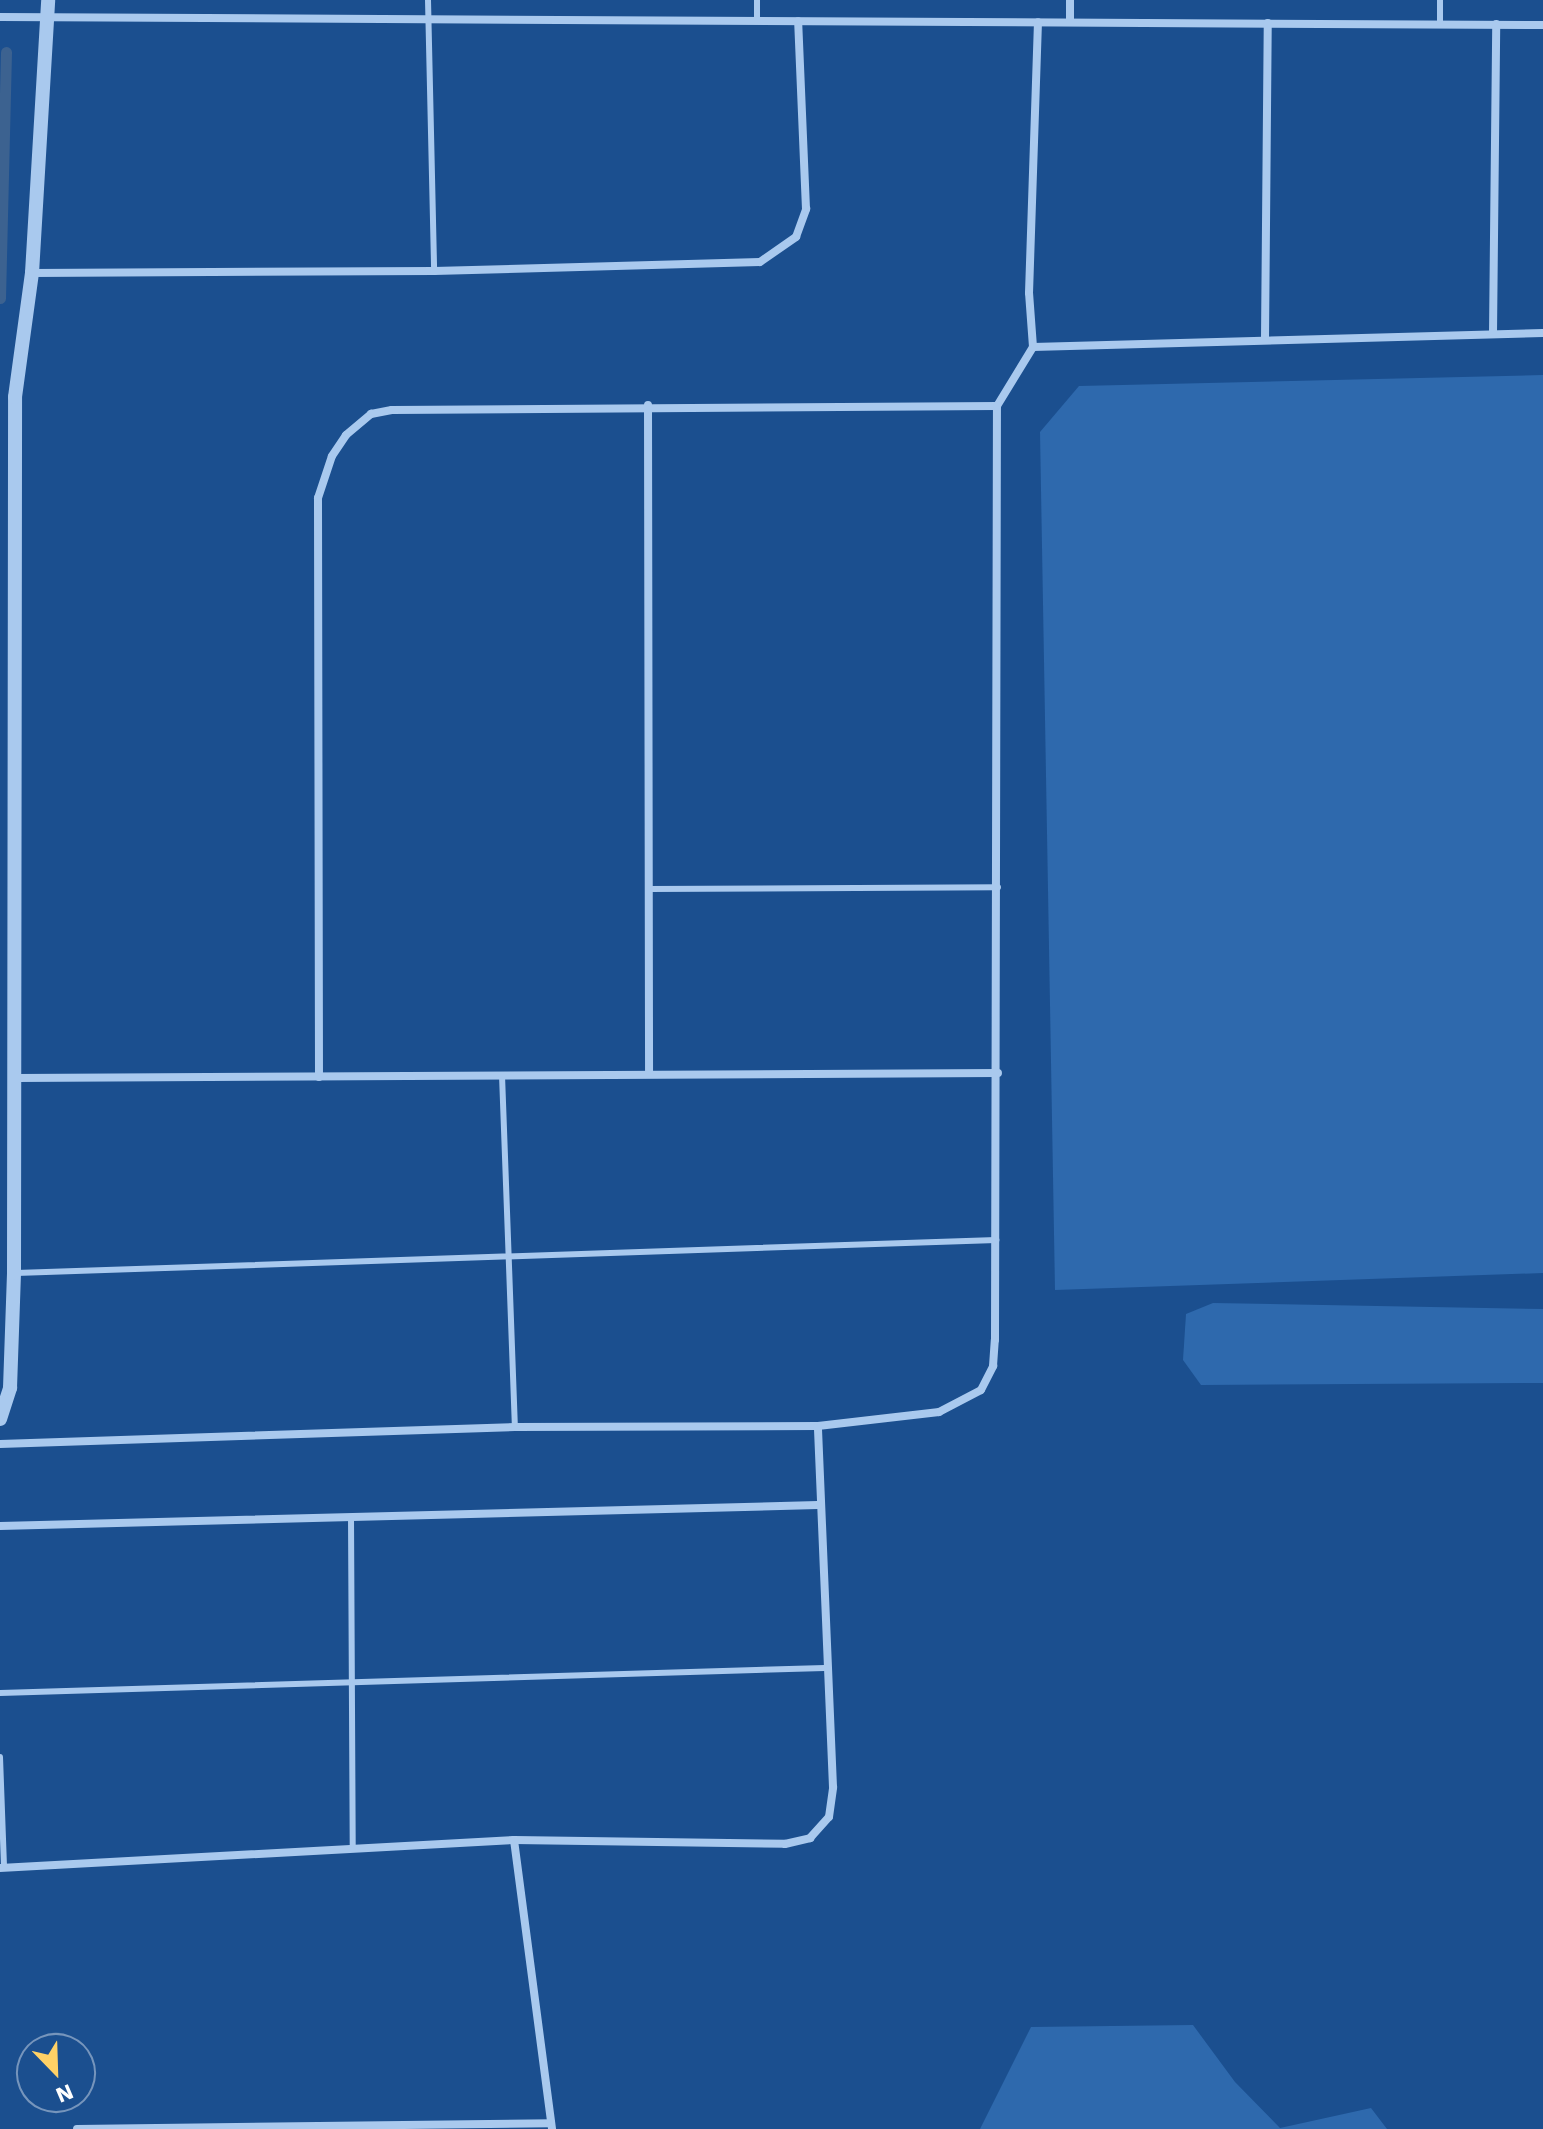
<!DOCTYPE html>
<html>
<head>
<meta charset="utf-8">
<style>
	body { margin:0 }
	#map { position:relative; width:1543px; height:2129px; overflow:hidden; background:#1b4f8f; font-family:"Work Sans",sans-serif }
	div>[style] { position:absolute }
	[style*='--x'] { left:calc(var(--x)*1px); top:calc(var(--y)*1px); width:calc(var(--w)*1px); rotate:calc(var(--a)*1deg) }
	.green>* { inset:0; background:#2e69ad }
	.stream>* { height:11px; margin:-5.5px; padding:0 5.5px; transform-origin:5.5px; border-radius:5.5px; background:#3c6290 }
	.service>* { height:6px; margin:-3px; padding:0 3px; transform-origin:3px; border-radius:3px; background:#a9c9ee }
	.minor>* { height:8px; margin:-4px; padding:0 4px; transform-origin:4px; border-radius:4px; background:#a9c9ee }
	.tertiary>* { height:14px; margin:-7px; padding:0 7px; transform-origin:7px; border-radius:7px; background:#a9c9ee }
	span { translate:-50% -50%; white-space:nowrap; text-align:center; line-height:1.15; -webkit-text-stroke:6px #1b4f8f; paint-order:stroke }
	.north { position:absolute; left:16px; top:2033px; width:80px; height:80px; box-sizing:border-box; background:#1b4f8f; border:2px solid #7695bc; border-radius:50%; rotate:157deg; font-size:22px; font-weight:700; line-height:32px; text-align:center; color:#fff }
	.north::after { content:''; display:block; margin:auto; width:28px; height:36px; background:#ffd166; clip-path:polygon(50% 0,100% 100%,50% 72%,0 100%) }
</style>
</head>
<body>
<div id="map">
	<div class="green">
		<i style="clip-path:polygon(1543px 375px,1543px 1273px,1055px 1290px,1040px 432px,1079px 386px)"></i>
		<i style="clip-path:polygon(1213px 1303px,1543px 1309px,1543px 1383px,1201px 1385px,1183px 1360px,1186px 1314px)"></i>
		<i style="clip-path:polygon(1193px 2025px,1235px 2082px,1280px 2128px,1371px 2108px,1387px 2129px,980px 2129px,1031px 2027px)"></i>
	</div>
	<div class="stream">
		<i style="--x:0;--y:298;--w:246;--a:-88.6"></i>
	</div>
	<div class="service">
		<i style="--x:428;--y:0;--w:271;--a:88.7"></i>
		<i style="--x:757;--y:0;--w:20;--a:90"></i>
		<i style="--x:1440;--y:24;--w:24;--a:-90"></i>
		<i style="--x:649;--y:889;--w:349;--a:-0.3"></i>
		<i style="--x:502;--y:1075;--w:352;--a:87.9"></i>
		<i style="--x:16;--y:1273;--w:981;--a:-1.93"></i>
		<i style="--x:351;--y:1517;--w:331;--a:89.7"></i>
		<i style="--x:0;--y:1693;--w:825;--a:-1.74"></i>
		<i style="--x:0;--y:1757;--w:110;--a:87.9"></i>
	</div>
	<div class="minor">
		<i style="--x:0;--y:17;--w:1543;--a:0.3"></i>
		<i style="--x:1070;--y:22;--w:22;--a:-90"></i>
		<i style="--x:32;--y:273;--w:402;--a:-0.3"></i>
		<i style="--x:434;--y:271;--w:326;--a:-1.6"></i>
		<i style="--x:760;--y:262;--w:44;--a:-34.8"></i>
		<i style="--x:796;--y:237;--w:30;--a:-70"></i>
		<i style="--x:806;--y:209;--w:188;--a:-92.4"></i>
		<i style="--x:1493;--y:333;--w:309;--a:-89.4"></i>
		<i style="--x:1265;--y:339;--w:316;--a:-89.5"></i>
		<i style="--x:1033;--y:347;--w:54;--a:-94.2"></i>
		<i style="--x:1029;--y:293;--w:271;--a:-88.1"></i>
		<i style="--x:648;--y:405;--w:669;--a:89.91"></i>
		<i style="--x:319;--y:1077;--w:579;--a:-90.1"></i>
		<i style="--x:318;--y:498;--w:44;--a:-71.6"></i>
		<i style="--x:332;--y:456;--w:25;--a:-56"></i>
		<i style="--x:346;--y:435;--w:33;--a:-40"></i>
		<i style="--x:371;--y:414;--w:21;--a:-11"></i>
		<i style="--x:392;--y:410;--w:605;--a:-0.38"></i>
		<i style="--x:16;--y:1078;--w:982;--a:-0.29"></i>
		<i style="--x:0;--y:1444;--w:515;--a:-1.89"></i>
		<i style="--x:515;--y:1427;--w:303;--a:-0.2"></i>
		<i style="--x:818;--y:1426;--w:122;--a:-6.6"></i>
		<i style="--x:939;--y:1412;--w:47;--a:-27.6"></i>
		<i style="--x:981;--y:1390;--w:27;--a:-63"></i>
		<i style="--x:993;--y:1366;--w:26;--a:-86"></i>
		<i style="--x:995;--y:1340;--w:934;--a:-89.88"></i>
		<i style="--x:997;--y:406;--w:69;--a:-58.6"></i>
		<i style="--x:1033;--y:347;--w:510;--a:-1.57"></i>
		<i style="--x:0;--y:1526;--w:818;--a:-1.47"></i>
		<i style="--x:514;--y:1840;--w:291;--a:82.5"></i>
		<i style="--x:0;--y:1868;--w:515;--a:-3.12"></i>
		<i style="--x:514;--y:1840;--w:271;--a:0.8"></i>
		<i style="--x:785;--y:1844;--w:26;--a:-13"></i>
		<i style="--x:810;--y:1838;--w:28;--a:-48"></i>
		<i style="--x:829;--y:1817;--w:30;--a:-82"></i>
		<i style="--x:833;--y:1787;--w:361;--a:-92.4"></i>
		<i style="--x:77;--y:2129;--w:474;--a:-0.7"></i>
	</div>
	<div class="tertiary">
		<i style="--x:0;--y:1419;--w:33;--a:-72"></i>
		<i style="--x:10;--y:1388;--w:115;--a:-88"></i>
		<i style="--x:14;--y:1273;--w:876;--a:-89.93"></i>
		<i style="--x:15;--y:397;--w:125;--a:-82.2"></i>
		<i style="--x:32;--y:273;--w:273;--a:-86.6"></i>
	</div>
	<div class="north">N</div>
</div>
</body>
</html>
